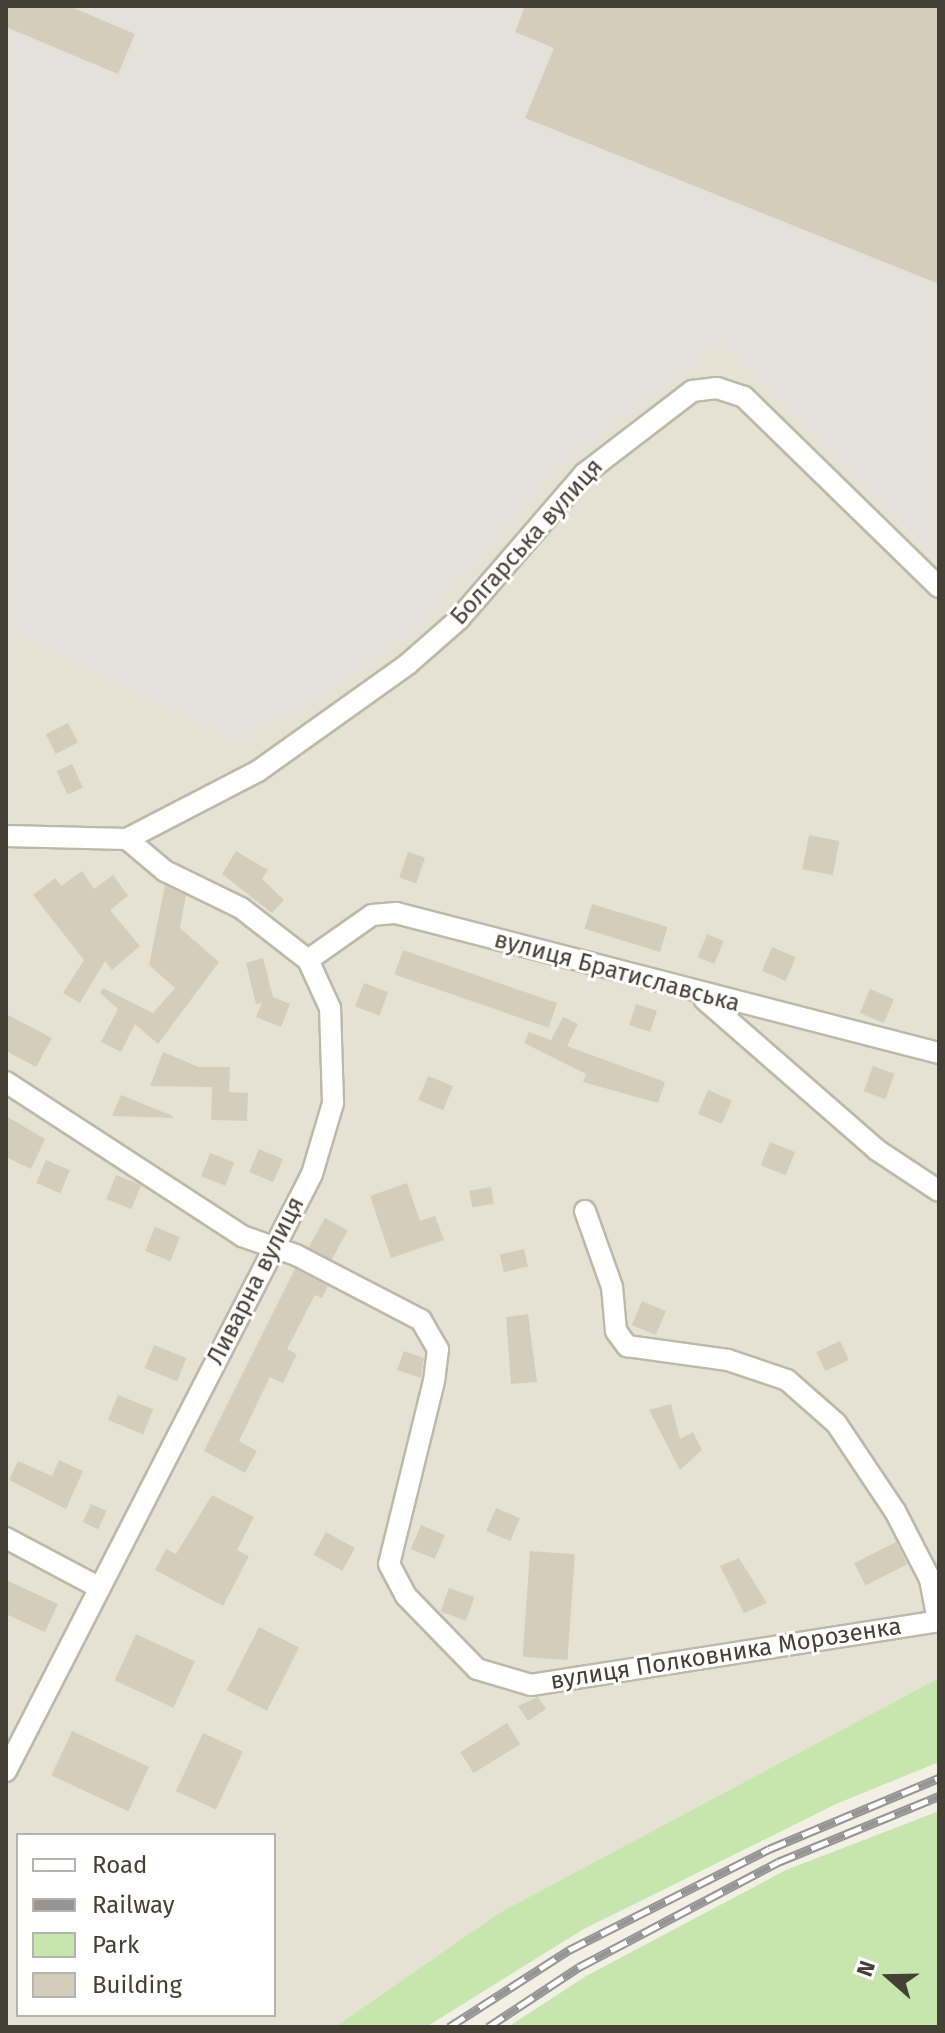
<!DOCTYPE html>
<html>
<head>
<meta charset="utf-8">
<style>
	body { margin:0 }
	#map { position:relative; width:945px; height:2033px; overflow:hidden; background:#f2f0e5; font-family:"Fira Sans",sans-serif }
	div>[style] { position:absolute }
	[style*='--x'] { left:calc(var(--x)*1px); top:calc(var(--y)*1px); width:calc(var(--w)*1px); rotate:calc(var(--a)*1deg) }
	.residential>* { inset:0; background:#e6e2d3 }
	.industrial>* { inset:0; background:#e4e1da }
	.green>* { inset:0; background:#c6e6ae }
	.building>* { inset:0; background:#d4cdbb; transform-origin:0 0 }
	.roads { filter:drop-shadow(2px 0 #bdb9a8) drop-shadow(-2px 0 #bdb9a8) drop-shadow(0 2px #bdb9a8) drop-shadow(0 -2px #bdb9a8) }
	.minor>* { height:20px; margin:-10px; padding:0 10px; transform-origin:10px; border-radius:10px; background:#fff }
	.rail>* { height:9px; margin-top:-4.5px; transform-origin:0; background:repeating-linear-gradient(90deg,#fff 0 18px,#959595 0 36px); box-sizing:border-box; border-block:2px solid #959595 }
	span { translate:-50% -50%; white-space:nowrap; text-align:center; line-height:1.15; -webkit-text-stroke:6px #fff; paint-order:stroke }
	.street-label { font-size:24px; color:#454035 }
	.frame { position:absolute; inset:0; border:8px solid #454035; pointer-events:none }
	.legend { position:absolute; left:16px; top:1833px; width:260px; height:184px; box-sizing:border-box; background:#fff; border:2px solid #b5b3ae; margin:0; padding:10px 14px; list-style:none; font-size:24px; color:#454035 }
	.legend li { display:flex; align-items:center; gap:16px; height:40px }
	.legend b { width:40px; border:2px solid #b5b3ae }
	.north { position:absolute; left:849px; top:1937px; width:80px; height:80px; -webkit-text-stroke:6px #fff; paint-order:stroke; rotate:290deg; font-size:22px; font-weight:700; line-height:32px; text-align:center; color:#454035 }
	.north::after { content:''; display:block; margin:auto; width:28px; height:36px; background:#454035; clip-path:polygon(50% 0,100% 100%,50% 72%,0 100%) }
</style>
</head>
<body>
<div id="map">
	<div class="residential">
		<i style="clip-path:polygon(evenodd,722px 344px,939px 563px,939px 1678px,499px 1913px,335px 2027px,6px 2027px,6px 628px,234px 741px,305px 709px,416px 632px,558px 469px,722px 344px,18px 1835px,274px 1835px,274px 2015px,18px 2015px,18px 1835px)"></i>
	</div>
	<div class="industrial">
		<i style="clip-path:polygon(6px 6px,939px 6px,939px 563px,722px 344px,558px 469px,416px 632px,305px 709px,234px 741px,6px 628px)"></i>
	</div>
	<div class="green">
		<i style="clip-path:polygon(939px 1678px,939px 1762px,836px 1804px,582px 1930px,426px 2027px,335px 2027px,499px 1913px)"></i>
		<i style="clip-path:polygon(939px 1811px,939px 2027px,508px 2027px,586px 1976px,786px 1870px)"></i>
	</div>
	<div class="building">
		<i style="clip-path:polygon(6px 6px,69px 6px,135px 34px,118px 74px,6px 27px)"></i>
		<i style="clip-path:polygon(525px 6px,939px 6px,939px 284px,525px 118px,554px 48px,515px 32px)"></i>
		<i style="left:68px;top:723px;width:22px;height:25px;rotate:63deg"></i>
		<i style="left:72px;top:764px;width:26px;height:17px;rotate:65deg"></i>
		<i style="left:809px;top:835px;width:31px;height:35px;rotate:11deg"></i>
		<i style="clip-path:polygon(236px 851px,268px 870px,262px 879px,284px 900px,272px 913px,222px 874px)"></i>
		<i style="left:408px;top:852px;width:18px;height:27px;rotate:19deg"></i>
		<i style="clip-path:polygon(82px 871px,94px 889px,113px 875px,128px 896px,110px 910px,140px 946px,112px 970px,105px 961px,80px 1003px,63px 993px,84px 960px,33px 895px,55px 878px,61px 886px)"></i>
		<i style="clip-path:polygon(165px 885px,186px 895px,180px 928px,219px 962px,158px 1044px,135px 1024px,121px 1052px,101px 1042px,118px 1009px,100px 993px,103px 988px,153px 1013px,175px 988px,149px 965px)"></i>
		<i style="left:592px;top:904px;width:79px;height:26px;rotate:17deg"></i>
		<i style="left:707px;top:934px;width:18px;height:25px;rotate:22deg"></i>
		<i style="left:772px;top:947px;width:26px;height:26px;rotate:23deg"></i>
		<i style="left:403px;top:950px;width:163px;height:26px;rotate:19deg"></i>
		<i style="clip-path:polygon(263px 958px,273px 997px,290px 1004px,281px 1027px,256px 1017px,262px 1003px,256px 1004px,246px 963px)"></i>
		<i style="left:364px;top:983px;width:26px;height:25px;rotate:21deg"></i>
		<i style="left:870px;top:989px;width:26px;height:26px;rotate:23deg"></i>
		<i style="left:636px;top:1004px;width:22px;height:22px;rotate:18deg"></i>
		<i style="clip-path:polygon(6px 1014px,52px 1038px,36px 1067px,6px 1051px)"></i>
		<i style="clip-path:polygon(563px 1017px,578px 1024px,567px 1046px,665px 1082px,658px 1103px,583px 1082px,586px 1074px,524px 1043px,529px 1032px,551px 1040px)"></i>
		<i style="clip-path:polygon(163px 1052px,199px 1067px,230px 1067px,229px 1092px,248px 1093px,247px 1121px,211px 1120px,212px 1087px,150px 1086px)"></i>
		<i style="left:873px;top:1066px;width:23px;height:27px;rotate:20deg"></i>
		<i style="left:428px;top:1076px;width:27px;height:26px;rotate:22deg"></i>
		<i style="left:708px;top:1090px;width:26px;height:26px;rotate:23deg"></i>
		<i style="clip-path:polygon(121px 1095px,173px 1116px,173px 1118px,112px 1116px)"></i>
		<i style="clip-path:polygon(6px 1116px,45px 1139px,31px 1169px,6px 1157px)"></i>
		<i style="left:770px;top:1142px;width:27px;height:25px;rotate:22deg"></i>
		<i style="left:259px;top:1149px;width:26px;height:25px;rotate:23deg"></i>
		<i style="left:210px;top:1153px;width:26px;height:25px;rotate:21deg"></i>
		<i style="left:46px;top:1160px;width:26px;height:25px;rotate:23deg"></i>
		<i style="left:116px;top:1175px;width:27px;height:26px;rotate:22deg"></i>
		<i style="clip-path:polygon(407px 1183px,420px 1221px,435px 1216px,444px 1240px,391px 1258px,370px 1196px)"></i>
		<i style="left:491px;top:1187px;width:17px;height:22px;rotate:80deg"></i>
		<i style="left:325px;top:1218px;width:26px;height:34px;rotate:29deg"></i>
		<i style="left:155px;top:1227px;width:27px;height:26px;rotate:22deg"></i>
		<i style="left:524px;top:1249px;width:18px;height:25px;rotate:77deg"></i>
		<i style="clip-path:polygon(295px 1269px,328px 1286px,322px 1298px,315px 1295px,287px 1349px,297px 1354px,283px 1383px,270px 1377px,239px 1441px,257px 1451px,245px 1473px,204px 1451px)"></i>
		<i style="left:642px;top:1301px;width:26px;height:26px;rotate:23deg"></i>
		<i style="clip-path:polygon(528px 1314px,537px 1382px,511px 1384px,506px 1317px)"></i>
		<i style="left:840px;top:1341px;width:21px;height:26px;rotate:65deg"></i>
		<i style="left:154px;top:1345px;width:35px;height:25px;rotate:22deg"></i>
		<i style="clip-path:polygon(404px 1351px,424px 1358px,421px 1378px,397px 1370px)"></i>
		<i style="left:118px;top:1395px;width:38px;height:27px;rotate:22deg"></i>
		<i style="clip-path:polygon(671px 1404px,680px 1439px,693px 1432px,702px 1450px,680px 1470px,649px 1410px)"></i>
		<i style="clip-path:polygon(59px 1460px,83px 1471px,66px 1509px,9px 1480px,18px 1461px,52px 1476px)"></i>
		<i style="clip-path:polygon(212px 1495px,254px 1517px,237px 1550px,249px 1556px,223px 1606px,155px 1570px,166px 1549px,176px 1554px)"></i>
		<i style="left:91px;top:1504px;width:17px;height:20px;rotate:24deg"></i>
		<i style="left:496px;top:1508px;width:26px;height:25px;rotate:23deg"></i>
		<i style="left:421px;top:1525px;width:26px;height:26px;rotate:23deg"></i>
		<i style="left:326px;top:1532px;width:33px;height:26px;rotate:29deg"></i>
		<i style="left:896px;top:1542px;width:25px;height:47px;rotate:63deg"></i>
		<i style="left:530px;top:1551px;width:45px;height:106px;rotate:4deg"></i>
		<i style="clip-path:polygon(739px 1558px,767px 1603px,744px 1613px,720px 1566px)"></i>
		<i style="clip-path:polygon(6px 1580px,58px 1604px,45px 1632px,6px 1614px)"></i>
		<i style="left:449px;top:1588px;width:27px;height:25px;rotate:20deg"></i>
		<i style="left:259px;top:1627px;width:45px;height:71px;rotate:27deg"></i>
		<i style="left:136px;top:1634px;width:65px;height:51px;rotate:25deg"></i>
		<i style="clip-path:polygon(538px 1697px,546px 1709px,528px 1721px,518px 1706px)"></i>
		<i style="left:507px;top:1723px;width:25px;height:55px;rotate:58deg"></i>
		<i style="left:72px;top:1731px;width:85px;height:49px;rotate:25deg"></i>
		<i style="left:203px;top:1733px;width:44px;height:64px;rotate:25deg"></i>
	</div>
	<div class="roads">
		<div class="minor">
			<i style="--x:6;--y:836;--w:121;--a:1.4"></i>
			<i style="--x:127;--y:839;--w:148;--a:-27.4"></i>
			<i style="--x:258;--y:771;--w:184;--a:-35.5"></i>
			<i style="--x:408;--y:664;--w:68;--a:-41.4"></i>
			<i style="--x:459;--y:619;--w:191;--a:-49.2"></i>
			<i style="--x:584;--y:474;--w:136;--a:-37.5"></i>
			<i style="--x:692;--y:391;--w:25;--a:-7"></i>
			<i style="--x:717;--y:388;--w:28;--a:18"></i>
			<i style="--x:744;--y:397;--w:272;--a:44.3"></i>
			<i style="--x:308;--y:960;--w:78;--a:-35.1"></i>
			<i style="--x:372;--y:915;--w:24;--a:-5"></i>
			<i style="--x:396;--y:913;--w:561;--a:14.46"></i>
			<i style="--x:704;--y:999;--w:230;--a:41.1"></i>
			<i style="--x:877;--y:1150;--w:74;--a:33.5"></i>
			<i style="--x:6;--y:1082;--w:282;--a:33.1"></i>
			<i style="--x:242;--y:1236;--w:57;--a:19.4"></i>
			<i style="--x:296;--y:1255;--w:141;--a:27.5"></i>
			<i style="--x:421;--y:1320;--w:34;--a:60"></i>
			<i style="--x:438;--y:1349;--w:32;--a:97"></i>
			<i style="--x:434;--y:1381;--w:188;--a:103.8"></i>
			<i style="--x:389;--y:1564;--w:36;--a:62"></i>
			<i style="--x:406;--y:1596;--w:102;--a:45.8"></i>
			<i style="--x:477;--y:1669;--w:56;--a:16.5"></i>
			<i style="--x:531;--y:1685;--w:413;--a:-8.9"></i>
			<i style="--x:585;--y:1211;--w:81;--a:70.4"></i>
			<i style="--x:612;--y:1287;--w:44;--a:84.8"></i>
			<i style="--x:616;--y:1331;--w:19;--a:54"></i>
			<i style="--x:627;--y:1346;--w:102;--a:7.9"></i>
			<i style="--x:728;--y:1360;--w:62;--a:18.7"></i>
			<i style="--x:787;--y:1380;--w:65;--a:41.3"></i>
			<i style="--x:836;--y:1423;--w:106;--a:56.2"></i>
			<i style="--x:895;--y:1511;--w:76;--a:62.8"></i>
			<i style="--x:930;--y:1579;--w:43;--a:79.2"></i>
			<i style="--x:6;--y:1538;--w:104;--a:28"></i>
			<i style="--x:6;--y:1771;--w:671;--a:-62.86"></i>
			<i style="--x:312;--y:1174;--w:74;--a:-73.5"></i>
			<i style="--x:333;--y:1103;--w:95;--a:-91.8"></i>
			<i style="--x:330;--y:1008;--w:53;--a:-114.6"></i>
			<i style="--x:308;--y:960;--w:85;--a:-142.2"></i>
			<i style="--x:241;--y:908;--w:85;--a:-154"></i>
			<i style="--x:165;--y:871;--w:50;--a:-139.9"></i>
		</div>
	</div>
	<div class="rail">
		<i style="--x:449;--y:2027;--w:143;--a:-32.7"></i>
		<i style="--x:569;--y:1950;--w:224;--a:-26.8"></i>
		<i style="--x:769;--y:1849;--w:184;--a:-22.7"></i>
		<i style="--x:488;--y:2027;--w:109;--a:-33.4"></i>
		<i style="--x:579;--y:1967;--w:225;--a:-27.8"></i>
		<i style="--x:778;--y:1862;--w:174;--a:-22.3"></i>
	</div>
	<div class="street-label">
		<span style="left:527px;top:542px;rotate:-48deg">Болгарська вулиця</span>
		<span style="left:617px;top:972px;rotate:15deg">вулиця Братиславська</span>
		<span style="left:256px;top:1281px;rotate:-63deg">Ливарна вулиця</span>
		<span style="left:726px;top:1654px;rotate:-9deg">вулиця Полковника Морозенка</span>
	</div>
	<div class="frame"></div>
	<ul class="legend">
	<li><b style="height:10px;background:#fff"></b>Road</li>
	<li><b style="height:10px;background:#959595"></b>Railway</li>
	<li><b style="height:22px;background:#c6e6ae"></b>Park</li>
	<li><b style="height:22px;background:#d4cdbb"></b>Building</li>
	</ul>
	<div class="north">N</div>
</div>
</body>
</html>
